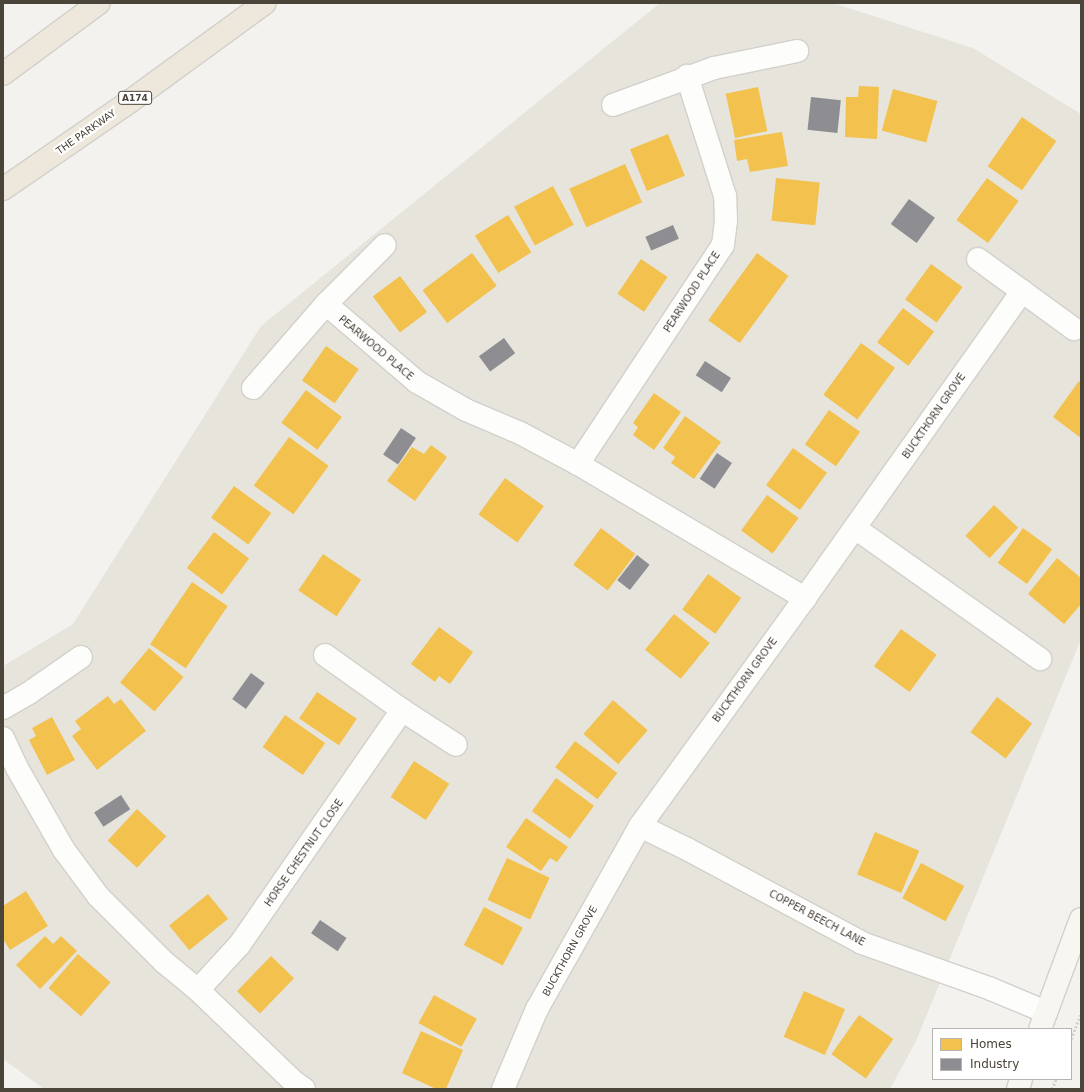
<!DOCTYPE html>
<html>
<head>
<meta charset="utf-8">
<style>
	body { margin:0 }
	#map { position:relative; width:1084px; height:1092px; overflow:hidden; background:#f4f2ee; font-family:"DejaVu Sans",sans-serif }
	div>[style] { position:absolute }
	[style*='--x'] { left:calc(var(--x)*1px); top:calc(var(--y)*1px); width:calc(var(--w)*1px); rotate:calc(var(--a)*1deg) }
	.residential>* { inset:0; background:#e7e4dc }
	.homes>* { inset:0; background:#f2c14e; transform-origin:0 0 }
	.industry>* { inset:0; background:#8d8d92; transform-origin:0 0 }
	.path>* { height:2.5px; margin-top:-1.25px; transform-origin:0; background:repeating-linear-gradient(90deg,#d3d2cc 0 2px,transparent 0 4px) }
	.roads { filter:drop-shadow(1px 0 #d2d0cb) drop-shadow(-1px 0 #d2d0cb) drop-shadow(0 1px #d2d0cb) drop-shadow(0 -1px #d2d0cb) }
	.street>* { height:22px; margin:-11px; padding:0 11px; transform-origin:11px; border-radius:11px; background:#fdfdfc }
	.secondary>* { height:22px; margin:-11px; padding:0 11px; transform-origin:11px; border-radius:11px; background:#f7f6f1 }
	.highway>* { height:22px; margin:-11px; padding:0 11px; transform-origin:11px; border-radius:11px; background:#ede8db }
	span { translate:-50% -50%; white-space:nowrap; text-align:center; line-height:1.15; -webkit-text-stroke:4px #fff; paint-order:stroke }
	.shield-label span { padding:1px 3px; background:#fff; border:1px solid; border-radius:3px; -webkit-text-stroke-width:0 }
	.shield-label { font-size:9px; color:#4b4439; font-weight:700 }
	.street-label { font-size:10px; color:#4b4439 }
	.frame { position:absolute; inset:0; border:4px solid #4b4439; pointer-events:none }
	.legend { position:absolute; left:932px; top:1028px; width:140px; height:52px; box-sizing:border-box; background:#fff; border:1px solid #b7b4b0; margin:0; padding:5px 7px; list-style:none; font-size:12px; color:#4b4439 }
	.legend li { display:flex; align-items:center; gap:8px; height:20px }
	.legend b { width:20px; border:1px solid #b7b4b0 }
</style>
</head>
<body>
<div id="map">
	<div class="residential">
		<i style="clip-path:polygon(660px 3px,833px 3px,973px 48px,1081px 114px,1081px 639px,916px 1041px,890px 1089px,44px 1089px,3px 1059px,3px 666px,73px 624px,261px 326px)"></i>
	</div>
	<div class="homes">
		<i style="clip-path:polygon(859px 86px,879px 87px,877px 139px,845px 137px,846px 97px,858px 97px)"></i>
		<i style="left:758px;top:87px;width:45px;height:33px;rotate:78deg"></i>
		<i style="left:893px;top:89px;width:46px;height:43px;rotate:15deg"></i>
		<i style="left:1022px;top:117px;width:42px;height:60px;rotate:35deg"></i>
		<i style="clip-path:polygon(782px 132px,788px 166px,750px 172px,747px 159px,737px 161px,734px 140px)"></i>
		<i style="left:668px;top:134px;width:45px;height:41px;rotate:68deg"></i>
		<i style="left:625px;top:164px;width:42px;height:61px;rotate:66deg"></i>
		<i style="left:776px;top:178px;width:44px;height:43px;rotate:6deg"></i>
		<i style="left:987px;top:178px;width:39px;height:52px;rotate:36deg"></i>
		<i style="left:553px;top:186px;width:44px;height:44px;rotate:62deg"></i>
		<i style="left:508px;top:215px;width:44px;height:39px;rotate:58deg"></i>
		<i style="left:472px;top:253px;width:41px;height:62px;rotate:53deg"></i>
		<i style="left:757px;top:253px;width:39px;height:83px;rotate:36deg"></i>
		<i style="left:641px;top:259px;width:32px;height:42px;rotate:34deg"></i>
		<i style="left:931px;top:264px;width:39px;height:44px;rotate:36deg"></i>
		<i style="left:400px;top:276px;width:45px;height:34px;rotate:53deg"></i>
		<i style="left:903px;top:308px;width:39px;height:43px;rotate:37deg"></i>
		<i style="left:861px;top:343px;width:42px;height:64px;rotate:36deg"></i>
		<i style="left:326px;top:346px;width:40px;height:42px;rotate:35deg"></i>
		<i style="clip-path:polygon(1079px 381px,1081px 383px,1081px 438px,1053px 417px)"></i>
		<i style="left:306px;top:390px;width:45px;height:41px;rotate:37deg"></i>
		<i style="clip-path:polygon(654px 393px,681px 412px,654px 450px,633px 435px,638px 427px,633px 423px)"></i>
		<i style="left:829px;top:410px;width:38px;height:42px;rotate:35deg"></i>
		<i style="clip-path:polygon(685px 416px,721px 442px,694px 479px,671px 463px,675px 457px,663px 448px)"></i>
		<i style="left:289px;top:437px;width:49px;height:60px;rotate:36deg"></i>
		<i style="clip-path:polygon(431px 445px,447px 457px,415px 501px,387px 481px,412px 447px,424px 454px)"></i>
		<i style="left:793px;top:448px;width:42px;height:46px;rotate:36deg"></i>
		<i style="left:505px;top:478px;width:48px;height:45px;rotate:36deg"></i>
		<i style="left:234px;top:486px;width:46px;height:39px;rotate:36deg"></i>
		<i style="left:767px;top:495px;width:39px;height:44px;rotate:36deg"></i>
		<i style="left:994px;top:505px;width:33px;height:42px;rotate:43deg"></i>
		<i style="left:601px;top:528px;width:43px;height:46px;rotate:37deg"></i>
		<i style="left:1023px;top:528px;width:36px;height:43px;rotate:36deg"></i>
		<i style="left:214px;top:532px;width:44px;height:45px;rotate:37deg"></i>
		<i style="left:323px;top:554px;width:46px;height:44px;rotate:34deg"></i>
		<i style="clip-path:polygon(1057px 558px,1081px 578px,1081px 604px,1064px 624px,1028px 594px)"></i>
		<i style="left:708px;top:574px;width:41px;height:44px;rotate:36deg"></i>
		<i style="left:192px;top:582px;width:43px;height:75px;rotate:34deg"></i>
		<i style="left:674px;top:614px;width:46px;height:46px;rotate:39deg"></i>
		<i style="clip-path:polygon(439px 627px,473px 652px,450px 684px,439px 676px,435px 682px,411px 664px)"></i>
		<i style="left:901px;top:629px;width:44px;height:46px;rotate:36deg"></i>
		<i style="left:149px;top:648px;width:45px;height:45px;rotate:40deg"></i>
		<i style="left:317px;top:692px;width:48px;height:32px;rotate:34deg"></i>
		<i style="clip-path:polygon(108px 696px,114px 704px,121px 699px,146px 731px,97px 770px,72px 736px,81px 729px,75px 721px)"></i>
		<i style="left:997px;top:697px;width:44px;height:44px;rotate:37deg"></i>
		<i style="left:613px;top:700px;width:46px;height:45px;rotate:41deg"></i>
		<i style="left:285px;top:715px;width:49px;height:39px;rotate:35deg"></i>
		<i style="clip-path:polygon(52px 717px,75px 760px,47px 775px,29px 740px,36px 736px,32px 728px)"></i>
		<i style="left:575px;top:741px;width:53px;height:33px;rotate:37deg"></i>
		<i style="left:414px;top:761px;width:42px;height:43px;rotate:33deg"></i>
		<i style="left:556px;top:778px;width:47px;height:41px;rotate:36deg"></i>
		<i style="left:137px;top:809px;width:40px;height:43px;rotate:43deg"></i>
		<i style="clip-path:polygon(526px 818px,568px 847px,557px 862px,550px 858px,541px 871px,506px 847px)"></i>
		<i style="left:875px;top:832px;width:48px;height:46px;rotate:23deg"></i>
		<i style="left:507px;top:858px;width:47px;height:46px;rotate:25deg"></i>
		<i style="left:921px;top:863px;width:49px;height:40px;rotate:28deg"></i>
		<i style="clip-path:polygon(26px 891px,48px 926px,10px 950px,3px 939px,3px 906px)"></i>
		<i style="left:208px;top:894px;width:32px;height:50px;rotate:51deg"></i>
		<i style="left:484px;top:907px;width:44px;height:43px;rotate:28deg"></i>
		<i style="clip-path:polygon(45px 936px,53px 944px,61px 936px,77px 951px,40px 989px,16px 965px)"></i>
		<i style="left:78px;top:954px;width:43px;height:45px;rotate:41deg"></i>
		<i style="left:271px;top:956px;width:32px;height:49px;rotate:44deg"></i>
		<i style="left:804px;top:991px;width:45px;height:50px;rotate:24deg"></i>
		<i style="left:434px;top:995px;width:49px;height:32px;rotate:29deg"></i>
		<i style="left:859px;top:1015px;width:42px;height:48px;rotate:35deg"></i>
		<i style="clip-path:polygon(421px 1031px,463px 1050px,446px 1089px,436px 1089px,402px 1073px)"></i>
	</div>
	<div class="industry">
		<i style="left:811px;top:97px;width:30px;height:33px;rotate:6deg"></i>
		<i style="left:909px;top:199px;width:32px;height:31px;rotate:36deg"></i>
		<i style="left:673px;top:225px;width:15px;height:30px;rotate:67deg"></i>
		<i style="left:504px;top:338px;width:19px;height:31px;rotate:54deg"></i>
		<i style="left:705px;top:361px;width:31px;height:17px;rotate:33deg"></i>
		<i style="left:401px;top:428px;width:18px;height:32px;rotate:34deg"></i>
		<i style="left:717px;top:453px;width:18px;height:31px;rotate:34deg"></i>
		<i style="left:637px;top:555px;width:16px;height:32px;rotate:38deg"></i>
		<i style="left:251px;top:673px;width:17px;height:32px;rotate:36deg"></i>
		<i style="left:121px;top:795px;width:17px;height:32px;rotate:57deg"></i>
		<i style="left:320px;top:920px;width:32px;height:16px;rotate:34deg"></i>
	</div>
	<div class="path">
		<i style="--x:1071;--y:1039;--w:28;--a:-69"></i>
		<i style="--x:1052;--y:1089;--w:11;--a:-68"></i>
	</div>
	<div class="roads">
		<div class="street">
			<i style="--x:613;--y:105;--w:108;--a:-20.1"></i>
			<i style="--x:714;--y:68;--w:85;--a:-11.6"></i>
			<i style="--x:978;--y:259;--w:119;--a:36.1"></i>
			<i style="--x:326;--y:304;--w:120;--a:40.6"></i>
			<i style="--x:417;--y:382;--w:56;--a:29.7"></i>
			<i style="--x:466;--y:410;--w:59;--a:23.1"></i>
			<i style="--x:520;--y:433;--w:66;--a:28.1"></i>
			<i style="--x:578;--y:464;--w:264;--a:30.6"></i>
			<i style="--x:253;--y:388;--w:111;--a:-49"></i>
			<i style="--x:326;--y:304;--w:83;--a:-45"></i>
			<i style="--x:578;--y:464;--w:263;--a:-56.5"></i>
			<i style="--x:723;--y:245;--w:24;--a:-83"></i>
			<i style="--x:726;--y:221;--w:25;--a:-92"></i>
			<i style="--x:725;--y:196;--w:126;--a:-107.6"></i>
			<i style="--x:855;--y:528;--w:227;--a:35.3"></i>
			<i style="--x:325;--y:655;--w:95;--a:35.5"></i>
			<i style="--x:402;--y:710;--w:64;--a:32.9"></i>
			<i style="--x:3;--y:708;--w:30;--a:-30"></i>
			<i style="--x:29;--y:693;--w:63;--a:-34.7"></i>
			<i style="--x:3;--y:738;--w:33;--a:65"></i>
			<i style="--x:17;--y:768;--w:95;--a:60.2"></i>
			<i style="--x:64;--y:850;--w:57;--a:53.5"></i>
			<i style="--x:98;--y:896;--w:93;--a:45"></i>
			<i style="--x:164;--y:962;--w:44;--a:39.5"></i>
			<i style="--x:198;--y:990;--w:133;--a:43.8"></i>
			<i style="--x:294;--y:1082;--w:12;--a:35"></i>
			<i style="--x:640;--y:826;--w:52;--a:26.1"></i>
			<i style="--x:687;--y:849;--w:199;--a:28.2"></i>
			<i style="--x:862;--y:943;--w:137;--a:19.6"></i>
			<i style="--x:991;--y:989;--w:60;--a:22.7"></i>
			<i style="--x:198;--y:990;--w:62;--a:-47.6"></i>
			<i style="--x:240;--y:944;--w:285;--a:-55.3"></i>
			<i style="--x:503;--y:1089;--w:87;--a:-67"></i>
			<i style="--x:537;--y:1009;--w:210;--a:-60.6"></i>
			<i style="--x:640;--y:826;--w:281;--a:-54.1"></i>
			<i style="--x:805;--y:598;--w:376;--a:-54.7"></i>
		</div>
		<div class="secondary">
			<i style="--x:1040;--y:1029;--w:117;--a:-69.6"></i>
			<i style="--x:1018;--y:1089;--w:10;--a:-73"></i>
		</div>
		<div class="highway">
			<i style="--x:3;--y:74;--w:119;--a:-36.5"></i>
			<i style="--x:3;--y:189;--w:153;--a:-34.6"></i>
			<i style="--x:129;--y:102;--w:168;--a:-36.1"></i>
		</div>
	</div>
	<div class="shield-label">
		<span style="left:135px;top:98px">A174</span>
	</div>
	<div class="street-label">
		<span style="left:86px;top:132px;rotate:-35deg">THE PARKWAY</span>
		<span style="left:692px;top:292px;rotate:-57deg">PEARWOOD PLACE</span>
		<span style="left:376px;top:348px;rotate:40deg">PEARWOOD PLACE</span>
		<span style="left:934px;top:416px;rotate:-55deg">BUCKTHORN GROVE</span>
		<span style="left:745px;top:680px;rotate:-54deg">BUCKTHORN GROVE</span>
		<span style="left:304px;top:853px;rotate:-55deg">HORSE CHESTNUT CLOSE</span>
		<span style="left:817px;top:918px;rotate:28deg">COPPER BEECH LANE</span>
		<span style="left:570px;top:951px;rotate:-61deg">BUCKTHORN GROVE</span>
	</div>
	<div class="frame"></div>
	<ul class="legend">
	<li><b style="height:11px;background:#f2c14e"></b>Homes</li>
	<li><b style="height:11px;background:#8d8d92"></b>Industry</li>
	</ul>
</div>
</body>
</html>
